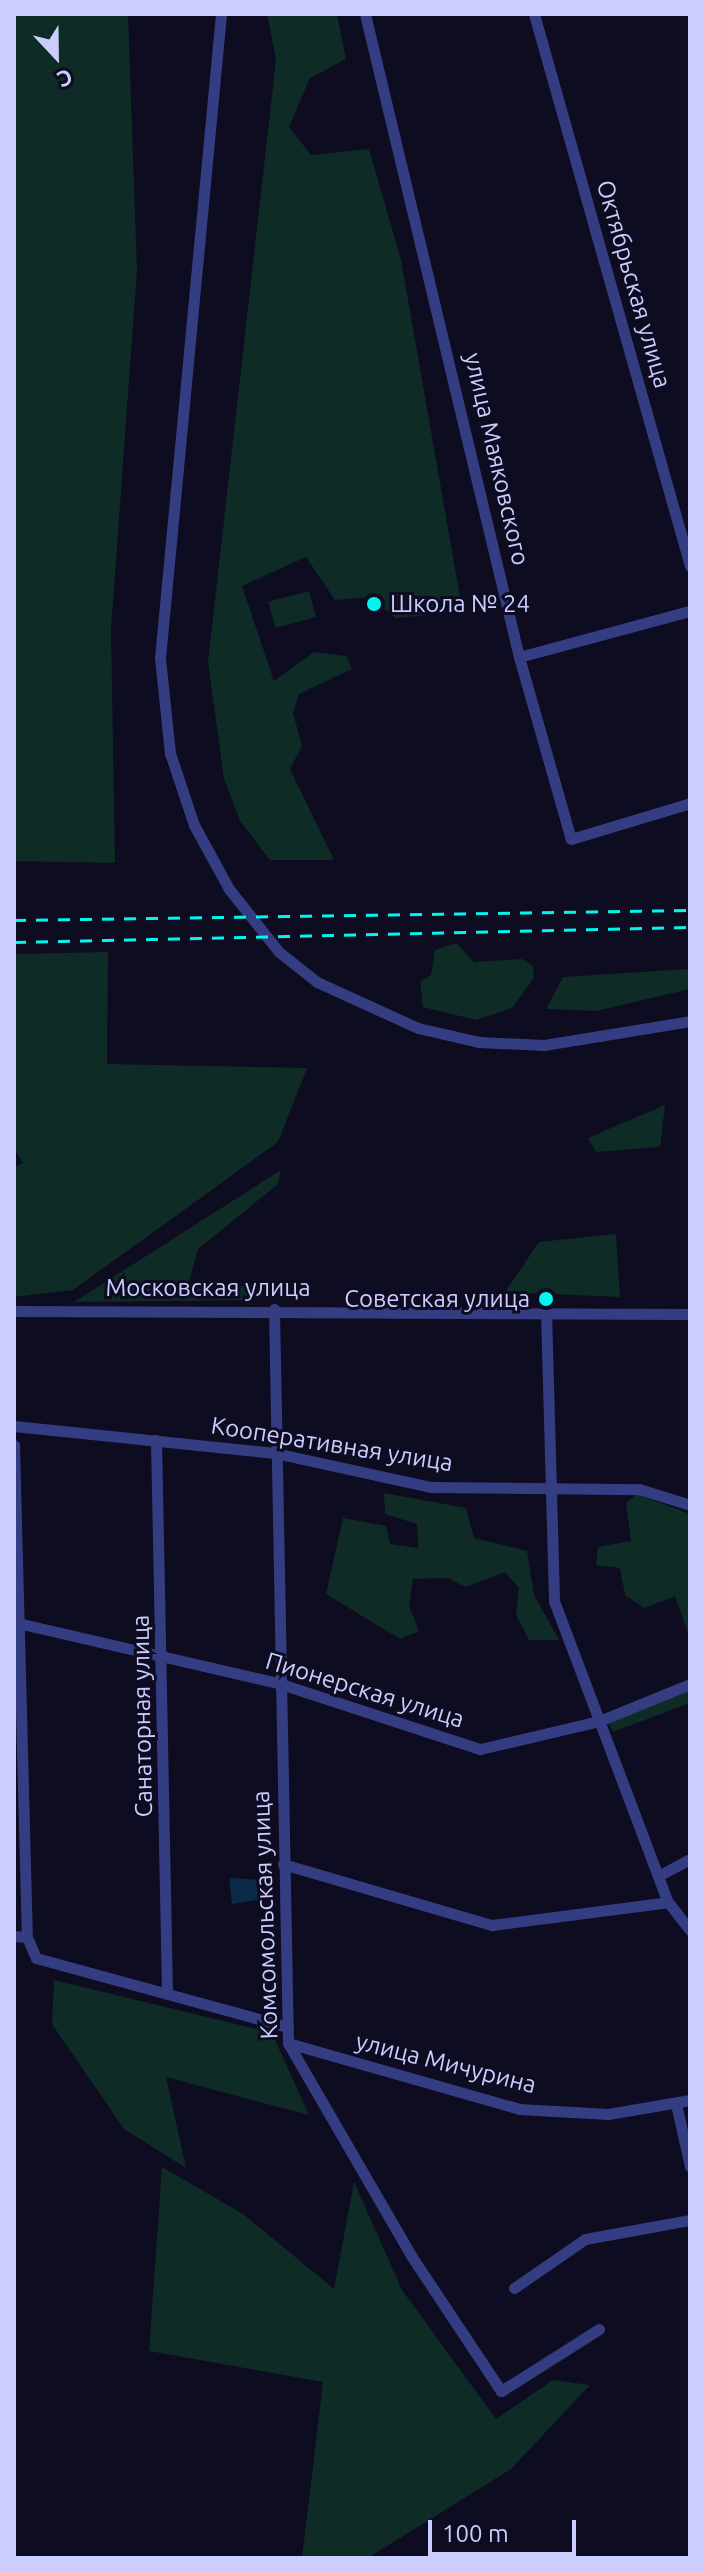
<!DOCTYPE html>
<html>
<head>
<meta charset="utf-8">
<style>
	body { margin:0 }
	#map { position:relative; width:704px; height:2572px; overflow:hidden; background:#0d0c21; font-family:Ubuntu,sans-serif }
	div>[style] { position:absolute }
	[style*='--x'] { left:calc(var(--x)*1px); top:calc(var(--y)*1px); width:calc(var(--w)*1px); rotate:calc(var(--a)*1deg) }
	.green>* { inset:0; background:#0f2b26; transform-origin:0 0 }
	.water>* { inset:0; background:#0a2a47 }
	.minor>* { height:11px; margin:-5.5px; padding:0 5.5px; transform-origin:5.5px; border-radius:5.5px; background:#353d82 }
	.rail>* { height:3px; margin-top:-1.5px; transform-origin:0; background:repeating-linear-gradient(90deg,#00f7ed 0 12px,transparent 0 22px) }
	.dots>* { width:22px; height:22px; translate:-50% -50%; box-sizing:border-box; border:4px solid #0d0c21; border-radius:50% }
	span { translate:-50% -50%; white-space:nowrap; text-align:center; line-height:1.15; -webkit-text-stroke:6px #0d0c21; paint-order:stroke }
	.street-label { font-size:24px; color:#cccdff }
	.poi-label { font-size:24px; color:#cccdff }
	.left { translate:0 -50%; text-align:left }
	.right { translate:-100% -50%; text-align:right }
	.frame { position:absolute; inset:0; border:16px solid #cccdff; pointer-events:none }
	.north { position:absolute; left:16px; top:16px; width:80px; height:80px; -webkit-text-stroke:6px #0d0c21; paint-order:stroke; rotate:158deg; font-size:22px; font-weight:700; line-height:32px; text-align:center; color:#cccdff }
	.north::after { content:''; display:block; margin:auto; width:28px; height:36px; background:#cccdff; clip-path:polygon(50% 0,100% 100%,50% 72%,0 100%) }
	.scale { position:absolute; left:428px; top:2520px; width:148px; height:36px; box-sizing:border-box; border:4px solid #cccdff; border-top:0; padding-left:10px; font-size:24px; line-height:28px; white-space:nowrap; color:#cccdff; -webkit-text-stroke:6px #0d0c21; paint-order:stroke }
</style>
</head>
<body>
<div id="map">
	<div class="green">
		<i style="clip-path:polygon(14px 14px,128px 14px,137px 270px,111px 629px,115px 863px,14px 861px)"></i>
		<i style="clip-path:polygon(267px 14px,337px 14px,346px 59px,310px 78px,289px 127px,311px 155px,369px 149px,401px 260px,460px 597px,428px 615px,395px 618px,372px 597px,335px 600px,306px 557px,242px 586px,274px 681px,314px 652px,346px 656px,352px 669px,299px 694px,293px 713px,302px 746px,290px 769px,334px 860px,270px 860px,240px 821px,224px 779px,208px 662px,276px 60px)"></i>
		<i style="left:309px;top:591px;width:27px;height:42px;rotate:75deg"></i>
		<i style="clip-path:polygon(456px 943px,474px 962px,522px 959px,533px 966px,534px 978px,512px 1008px,476px 1020px,423px 1007px,420px 982px,431px 975px,435px 950px)"></i>
		<i style="clip-path:polygon(108px 952px,107px 1064px,307px 1068px,278px 1142px,73px 1290px,14px 1297px,14px 1167px,23px 1163px,14px 1149px,14px 954px)"></i>
		<i style="clip-path:polygon(690px 969px,690px 989px,596px 1011px,546px 1009px,563px 977px)"></i>
		<i style="clip-path:polygon(665px 1105px,660px 1147px,596px 1152px,588px 1138px)"></i>
		<i style="clip-path:polygon(281px 1170px,278px 1184px,198px 1249px,187px 1289px,247px 1286px,253px 1300px,74px 1302px)"></i>
		<i style="clip-path:polygon(616px 1234px,620px 1297px,505px 1292px,539px 1242px)"></i>
		<i style="clip-path:polygon(384px 1493px,466px 1508px,474px 1538px,527px 1551px,534px 1595px,559px 1640px,529px 1640px,516px 1615px,519px 1588px,505px 1572px,465px 1587px,448px 1578px,413px 1579px,409px 1606px,419px 1631px,400px 1639px,326px 1594px,343px 1518px,386px 1526px,390px 1544px,418px 1548px,417px 1524px,385px 1514px)"></i>
		<i style="clip-path:polygon(637px 1494px,690px 1514px,690px 1639px,675px 1596px,644px 1608px,625px 1595px,620px 1568px,596px 1565px,598px 1547px,631px 1541px,626px 1503px)"></i>
		<i style="clip-path:polygon(690px 1690px,690px 1703px,613px 1732px,608px 1722px)"></i>
		<i style="clip-path:polygon(54px 1980px,272px 2033px,309px 2115px,166px 2077px,186px 2168px,124px 2129px,52px 2024px)"></i>
		<i style="clip-path:polygon(162px 2167px,243px 2214px,334px 2289px,354px 2182px,402px 2290px,496px 2419px,553px 2380px,590px 2385px,511px 2469px,368px 2558px,302px 2558px,323px 2382px,149px 2351px)"></i>
	</div>
	<div class="water">
		<i style="clip-path:polygon(229px 1878px,266px 1880px,263px 1899px,232px 1904px)"></i>
	</div>
	<div class="minor">
		<i style="--x:221;--y:14;--w:647;--a:95.41"></i>
		<i style="--x:160;--y:658;--w:96;--a:84"></i>
		<i style="--x:170;--y:753;--w:76;--a:71.6"></i>
		<i style="--x:194;--y:825;--w:73;--a:61.3"></i>
		<i style="--x:229;--y:889;--w:80;--a:51.6"></i>
		<i style="--x:279;--y:952;--w:48;--a:38.3"></i>
		<i style="--x:317;--y:982;--w:111;--a:24.5"></i>
		<i style="--x:418;--y:1028;--w:63;--a:12.9"></i>
		<i style="--x:479;--y:1042;--w:65;--a:2.6"></i>
		<i style="--x:544;--y:1045;--w:148;--a:-9.3"></i>
		<i style="--x:365;--y:14;--w:661;--a:76.53"></i>
		<i style="--x:519;--y:657;--w:189;--a:74.1"></i>
		<i style="--x:571;--y:839;--w:124;--a:-16.8"></i>
		<i style="--x:534;--y:14;--w:574;--a:74.22"></i>
		<i style="--x:519;--y:657;--w:177;--a:-15.1"></i>
		<i style="--x:274;--y:1309;--w:734;--a:88.91"></i>
		<i style="--x:288;--y:2043;--w:247;--a:59.9"></i>
		<i style="--x:412;--y:2257;--w:161;--a:56.4"></i>
		<i style="--x:501;--y:2391;--w:116;--a:-32.3"></i>
		<i style="--x:14;--y:1311;--w:676;--a:0.25"></i>
		<i style="--x:546;--y:1312;--w:289;--a:88.4"></i>
		<i style="--x:554;--y:1601;--w:322;--a:69.3"></i>
		<i style="--x:668;--y:1902;--w:36;--a:52"></i>
		<i style="--x:14;--y:1426;--w:262;--a:5.9"></i>
		<i style="--x:275;--y:1453;--w:160;--a:12.3"></i>
		<i style="--x:431;--y:1487;--w:208;--a:0.6"></i>
		<i style="--x:639;--y:1489;--w:53;--a:17.4"></i>
		<i style="--x:156;--y:1440;--w:551;--a:88.86"></i>
		<i style="--x:14;--y:1445;--w:492;--a:88.5"></i>
		<i style="--x:27;--y:1937;--w:13;--a:-176"></i>
		<i style="--x:22;--y:1624;--w:263;--a:13"></i>
		<i style="--x:278;--y:1683;--w:213;--a:18.1"></i>
		<i style="--x:480;--y:1749;--w:122;--a:-13.2"></i>
		<i style="--x:599;--y:1721;--w:98;--a:-22.1"></i>
		<i style="--x:283;--y:1864;--w:218;--a:16.3"></i>
		<i style="--x:492;--y:1925;--w:177;--a:-7.4"></i>
		<i style="--x:658;--y:1876;--w:36;--a:-28"></i>
		<i style="--x:27;--y:1937;--w:23;--a:67"></i>
		<i style="--x:36;--y:1958;--w:261;--a:15.3"></i>
		<i style="--x:288;--y:2043;--w:240;--a:15.9"></i>
		<i style="--x:519;--y:2109;--w:89;--a:3.2"></i>
		<i style="--x:608;--y:2114;--w:83;--a:-9.7"></i>
		<i style="--x:676;--y:2104;--w:64;--a:77.3"></i>
		<i style="--x:514;--y:2288;--w:86;--a:-34.6"></i>
		<i style="--x:585;--y:2239;--w:107;--a:-10.3"></i>
	</div>
	<div class="rail">
		<i style="--x:14;--y:920;--w:676;--a:-0.85"></i>
		<i style="--x:14;--y:942;--w:676;--a:-1.27"></i>
	</div>
	<div class="dots">
		<i style="left:374px;top:604px;background:#00f7ed"></i>
		<i style="left:546px;top:1299px;background:#00f7ed"></i>
	</div>
	<div class="street-label">
		<span style="left:634px;top:284px;rotate:74deg">Октябрьская улица</span>
		<span style="left:497px;top:459px;rotate:77deg">улица Маяковского</span>
		<span style="left:208px;top:1288px">Московская улица</span>
		<span style="left:332px;top:1444px;rotate:9deg">Кооперативная улица</span>
		<span style="left:365px;top:1690px;rotate:17deg">Пионерская улица</span>
		<span style="left:142px;top:1716px;rotate:-91deg">Санаторная улица</span>
		<span style="left:265px;top:1915px;rotate:-92deg">Комсомольская улица</span>
		<span style="left:446px;top:2063px;rotate:14deg">улица Мичурина</span>
	</div>
	<div class="poi-label">
		<span class="left" style="left:390px;top:604px">Школа № 24</span>
		<span class="right" style="left:530px;top:1299px">Советская улица</span>
	</div>
	<div class="frame"></div>
	<div class="north">С</div>
	<div class="scale">100 m</div>
</div>
</body>
</html>
